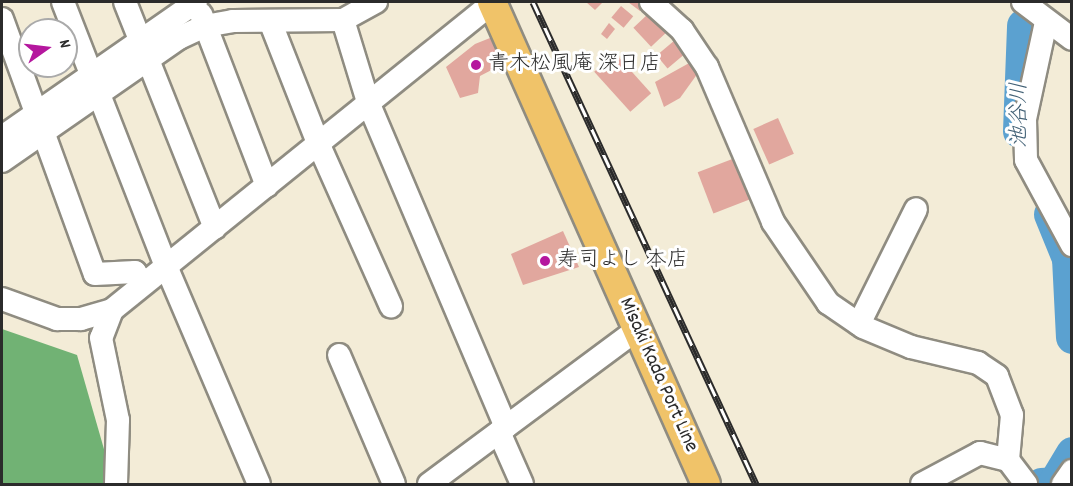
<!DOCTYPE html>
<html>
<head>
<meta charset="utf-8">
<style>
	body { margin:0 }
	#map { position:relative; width:1073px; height:486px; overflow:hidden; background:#f3ecd7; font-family:Dekko,"Klee One",sans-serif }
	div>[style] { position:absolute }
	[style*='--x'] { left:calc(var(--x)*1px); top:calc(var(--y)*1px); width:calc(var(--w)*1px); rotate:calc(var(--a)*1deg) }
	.forest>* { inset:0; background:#71b274 }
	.river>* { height:33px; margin:-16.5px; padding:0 16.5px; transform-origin:16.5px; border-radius:16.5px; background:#5ba1d0 }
	.building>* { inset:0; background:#e1a79e; transform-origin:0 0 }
	.roads { filter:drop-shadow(2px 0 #8f8c81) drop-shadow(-2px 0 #8f8c81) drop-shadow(0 2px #8f8c81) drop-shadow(0 -2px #8f8c81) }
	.minor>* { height:22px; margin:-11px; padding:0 11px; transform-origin:11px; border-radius:11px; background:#fff }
	.major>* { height:28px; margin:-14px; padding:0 14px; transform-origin:14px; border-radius:14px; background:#f0c369 }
	.rail>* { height:7px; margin-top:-3.5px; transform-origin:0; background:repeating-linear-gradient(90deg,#fff 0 14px,#2b2b2b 0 28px); box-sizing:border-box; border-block:2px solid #2b2b2b }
	.dots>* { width:16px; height:16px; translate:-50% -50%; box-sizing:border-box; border:3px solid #fff; border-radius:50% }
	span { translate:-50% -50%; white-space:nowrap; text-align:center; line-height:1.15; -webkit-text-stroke:6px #fff; paint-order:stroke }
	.poi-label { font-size:21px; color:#2b2b2b }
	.left { translate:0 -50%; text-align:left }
	.street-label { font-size:21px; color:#2b2b2b }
	.water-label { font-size:22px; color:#416075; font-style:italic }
	.frame { position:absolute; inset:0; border:3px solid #2b2b2b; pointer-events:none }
	.north { position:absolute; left:18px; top:18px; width:60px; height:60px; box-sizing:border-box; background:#fff; border:2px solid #aaa; border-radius:50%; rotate:76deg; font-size:16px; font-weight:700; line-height:24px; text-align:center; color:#2b2b2b }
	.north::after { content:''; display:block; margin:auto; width:21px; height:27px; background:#b5179e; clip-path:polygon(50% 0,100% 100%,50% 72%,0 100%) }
</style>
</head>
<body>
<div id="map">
	<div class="forest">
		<i style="clip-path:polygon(2px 329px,77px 355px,114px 484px,2px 484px)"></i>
	</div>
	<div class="river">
		<i style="--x:1019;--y:131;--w:106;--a:-87.8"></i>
		<i style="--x:1050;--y:214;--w:48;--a:67.8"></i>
		<i style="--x:1068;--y:258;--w:79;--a:87.1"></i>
		<i style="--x:1041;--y:484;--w:13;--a:-4"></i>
		<i style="--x:1054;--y:483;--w:35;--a:-59"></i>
	</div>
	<div class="building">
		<i style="clip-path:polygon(586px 2px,603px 2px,595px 10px)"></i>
		<i style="clip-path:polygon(628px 2px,639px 2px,644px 6px,640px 11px)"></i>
		<i style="left:621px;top:6px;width:16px;height:15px;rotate:40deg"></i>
		<i style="left:648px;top:14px;width:26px;height:20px;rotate:47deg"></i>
		<i style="clip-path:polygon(609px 23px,615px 29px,607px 39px,601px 34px)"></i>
		<i style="clip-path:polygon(495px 36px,505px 63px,480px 76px,478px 93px,460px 98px,446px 67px,475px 44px)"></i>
		<i style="left:675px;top:40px;width:17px;height:24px;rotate:50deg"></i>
		<i style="left:615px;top:53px;width:54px;height:28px;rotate:48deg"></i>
		<i style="clip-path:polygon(691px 62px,698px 73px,680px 98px,664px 107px,655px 82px)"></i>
		<i style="left:778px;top:118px;width:39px;height:27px;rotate:66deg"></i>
		<i style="left:735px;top:158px;width:44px;height:40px;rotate:69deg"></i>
		<i style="clip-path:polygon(563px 231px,579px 267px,523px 285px,511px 254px)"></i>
	</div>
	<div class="roads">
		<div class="minor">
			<i style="--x:63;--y:2;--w:283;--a:68.7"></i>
			<i style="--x:166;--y:266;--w:237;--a:66.9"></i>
			<i style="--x:125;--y:2;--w:243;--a:68.3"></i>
			<i style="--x:651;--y:2;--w:42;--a:42.1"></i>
			<i style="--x:682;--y:30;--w:45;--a:56"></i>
			<i style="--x:707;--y:67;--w:168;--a:66.9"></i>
			<i style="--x:773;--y:222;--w:98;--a:55.8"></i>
			<i style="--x:828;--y:303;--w:42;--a:34.4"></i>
			<i style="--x:863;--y:327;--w:52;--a:22.6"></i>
			<i style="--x:911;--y:347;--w:69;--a:13.4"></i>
			<i style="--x:978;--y:363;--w:23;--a:34"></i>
			<i style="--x:997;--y:376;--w:42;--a:69"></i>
			<i style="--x:1012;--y:415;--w:45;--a:95.1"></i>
			<i style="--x:1023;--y:2;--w:61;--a:37.1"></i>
			<i style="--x:201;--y:14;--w:184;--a:69"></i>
			<i style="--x:2;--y:19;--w:271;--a:70"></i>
			<i style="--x:95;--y:274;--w:40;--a:-2.9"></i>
			<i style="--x:135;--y:272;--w:14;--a:56"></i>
			<i style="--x:343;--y:20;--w:86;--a:73"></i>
			<i style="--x:368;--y:102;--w:353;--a:67"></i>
			<i style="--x:270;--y:21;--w:131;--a:68.5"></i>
			<i style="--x:318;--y:143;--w:179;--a:65.9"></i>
			<i style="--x:1046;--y:22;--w:99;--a:102.2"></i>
			<i style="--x:1025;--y:119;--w:41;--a:88.6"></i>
			<i style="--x:1026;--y:160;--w:97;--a:61.6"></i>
			<i style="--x:2;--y:137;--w:236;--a:-34.8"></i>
			<i style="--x:2;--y:161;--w:216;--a:-34.8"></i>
			<i style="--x:179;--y:38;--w:29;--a:-25"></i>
			<i style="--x:205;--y:26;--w:28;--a:-10"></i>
			<i style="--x:233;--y:21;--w:110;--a:-0.5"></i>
			<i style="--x:343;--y:20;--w:38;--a:-29"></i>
			<i style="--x:2;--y:299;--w:59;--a:20"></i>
			<i style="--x:57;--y:319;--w:24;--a:0"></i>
			<i style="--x:81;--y:319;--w:32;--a:-16"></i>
			<i style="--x:112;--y:310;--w:489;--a:-38.9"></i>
			<i style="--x:112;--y:310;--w:30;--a:111"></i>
			<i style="--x:101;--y:338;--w:84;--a:78.3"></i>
			<i style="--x:118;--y:420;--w:64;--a:91.8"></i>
			<i style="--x:859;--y:324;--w:128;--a:-63.6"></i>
			<i style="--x:339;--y:355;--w:140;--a:66.9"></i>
			<i style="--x:499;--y:432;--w:57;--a:66.1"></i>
			<i style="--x:429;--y:484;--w:260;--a:-36.6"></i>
			<i style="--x:922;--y:484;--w:66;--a:-28.1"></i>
			<i style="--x:980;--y:453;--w:29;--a:14"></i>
			<i style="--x:1008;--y:460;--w:30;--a:53"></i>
			<i style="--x:1063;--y:484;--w:16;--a:-55"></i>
		</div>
		<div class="major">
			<i style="--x:492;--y:2;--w:527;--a:66.06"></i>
		</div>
	</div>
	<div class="rail">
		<i style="--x:533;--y:2;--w:531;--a:65.17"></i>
	</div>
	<div class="dots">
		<i style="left:476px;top:65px;background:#b5179e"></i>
		<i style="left:545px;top:261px;background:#b5179e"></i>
	</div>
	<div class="poi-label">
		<span class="left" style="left:488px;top:65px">青木松風庵 深日店</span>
		<span class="left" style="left:557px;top:261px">寿司よし 本店</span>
	</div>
	<div class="street-label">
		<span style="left:658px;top:375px;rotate:66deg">Misaki Kada Port Line</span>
	</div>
	<div class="water-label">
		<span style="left:1021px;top:115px;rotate:-90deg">池谷川</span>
	</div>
	<div class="frame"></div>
	<div class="north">N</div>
</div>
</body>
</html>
